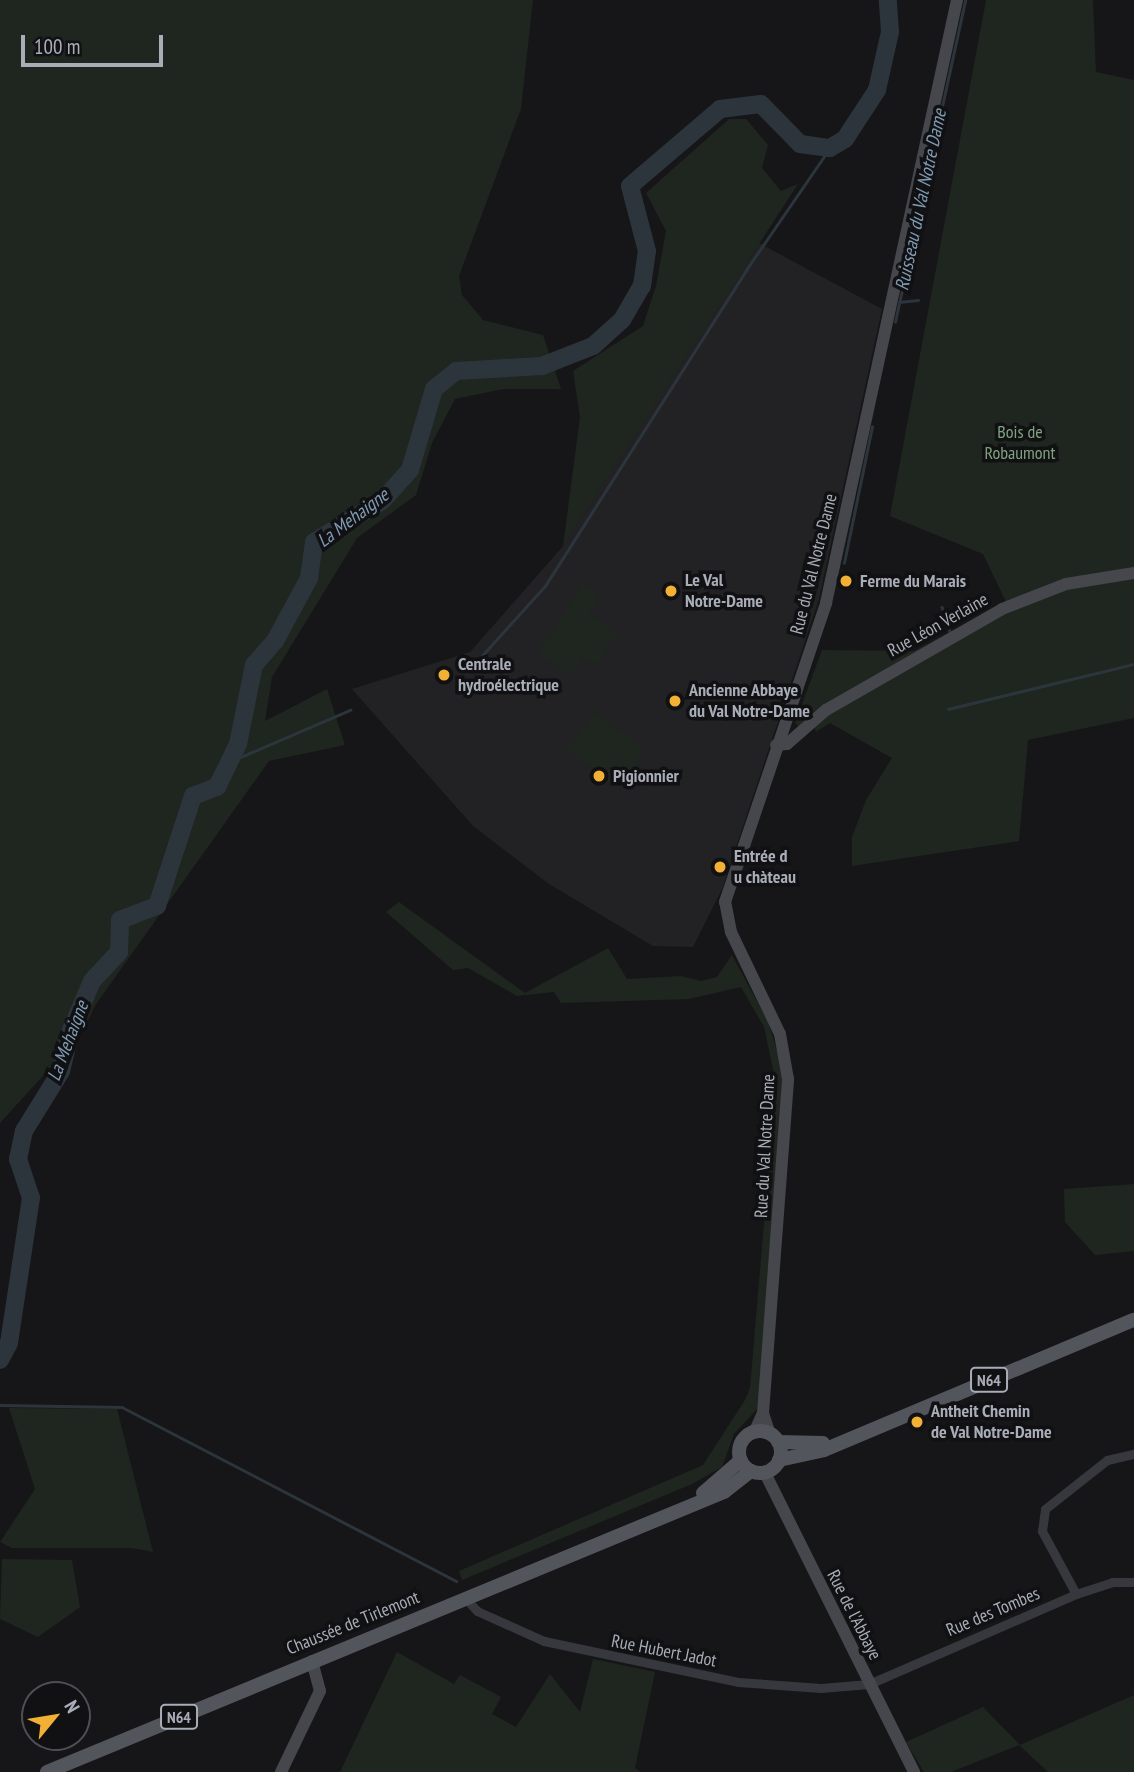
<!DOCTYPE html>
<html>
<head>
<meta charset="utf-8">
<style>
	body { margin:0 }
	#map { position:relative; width:1134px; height:1772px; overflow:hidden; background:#161618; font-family:"PT Sans Narrow",sans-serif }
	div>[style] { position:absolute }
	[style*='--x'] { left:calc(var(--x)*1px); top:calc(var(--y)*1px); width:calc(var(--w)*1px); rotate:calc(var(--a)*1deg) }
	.built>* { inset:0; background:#222225 }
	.green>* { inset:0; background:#1e261f; transform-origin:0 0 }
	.stream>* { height:2.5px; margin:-1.25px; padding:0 1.25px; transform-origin:1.25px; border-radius:1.25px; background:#2c353c }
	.river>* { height:18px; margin:-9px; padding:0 9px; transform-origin:9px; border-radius:9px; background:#2c353c }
	.street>* { height:9px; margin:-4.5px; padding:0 4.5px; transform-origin:4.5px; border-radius:4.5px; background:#37383d }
	.secondary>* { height:12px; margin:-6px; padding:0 6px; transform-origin:6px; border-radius:6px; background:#45474d }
	.primary>* { height:14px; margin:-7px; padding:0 7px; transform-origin:7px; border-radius:7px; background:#53555c }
	.primary>.ring { margin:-7px; padding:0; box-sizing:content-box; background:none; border:14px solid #53555c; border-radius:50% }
	.dots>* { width:19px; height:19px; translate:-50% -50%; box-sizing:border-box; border:4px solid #111113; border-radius:50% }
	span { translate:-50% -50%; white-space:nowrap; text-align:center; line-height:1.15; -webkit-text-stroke:7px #111113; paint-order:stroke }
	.shield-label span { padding:2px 5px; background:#111113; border:2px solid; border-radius:5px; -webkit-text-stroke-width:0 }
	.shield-label { font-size:16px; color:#a8adb8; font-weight:700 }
	.park-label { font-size:18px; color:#7fa381 }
	.street-label { font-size:18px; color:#a8adb8 }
	.poi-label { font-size:18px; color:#a8adb8; font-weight:700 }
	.left { translate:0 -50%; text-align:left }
	.water-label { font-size:19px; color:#7f9bb3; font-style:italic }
	.north { position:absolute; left:21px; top:1681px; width:70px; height:70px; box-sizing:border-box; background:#111113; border:2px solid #4d4f55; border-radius:50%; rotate:60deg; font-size:19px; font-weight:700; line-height:28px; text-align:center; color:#a8adb8 }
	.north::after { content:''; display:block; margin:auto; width:24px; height:32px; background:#f2b134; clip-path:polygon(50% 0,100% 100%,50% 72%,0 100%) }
	.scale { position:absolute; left:21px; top:35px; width:142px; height:32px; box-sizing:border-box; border:4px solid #a8adb8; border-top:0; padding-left:9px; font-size:21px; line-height:24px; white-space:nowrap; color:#a8adb8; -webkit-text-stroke:5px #111113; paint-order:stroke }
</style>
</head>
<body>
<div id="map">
	<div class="built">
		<i style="clip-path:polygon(757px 242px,882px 309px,819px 599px,722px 889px,693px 947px,653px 946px,549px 884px,473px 826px,352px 689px,470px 652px,563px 546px)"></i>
	</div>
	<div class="green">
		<i style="clip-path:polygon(0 0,533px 0,521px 109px,459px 276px,462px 295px,483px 320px,543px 335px,561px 389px,503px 389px,455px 399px,432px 443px,416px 495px,357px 538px,272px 677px,265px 721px,327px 689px,345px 745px,269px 761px,96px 1004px,82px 1033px,0 1123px)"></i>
		<i style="clip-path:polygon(986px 0,1093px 0,1096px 72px,1134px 80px,1134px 718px,1028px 740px,1019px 841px,852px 866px,852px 837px,866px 800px,892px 758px,830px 723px,816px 732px,811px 718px,798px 726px,795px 723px,822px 650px,914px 651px,1006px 602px,983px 554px,890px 516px)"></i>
		<i style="clip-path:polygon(729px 119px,746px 119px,768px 145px,762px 168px,781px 191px,798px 184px,563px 546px,580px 417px,573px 371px,643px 326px,656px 286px,666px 231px,646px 193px)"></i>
		<i style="clip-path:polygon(583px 584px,601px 596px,589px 613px,618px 634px,596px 665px,584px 657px,571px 676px,538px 653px)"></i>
		<i style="left:595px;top:712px;width:64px;height:47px;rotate:37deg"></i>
		<i style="clip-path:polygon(399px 902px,525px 993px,608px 948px,627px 979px,681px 976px,701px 981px,717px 977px,732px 955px,768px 1022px,784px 1072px,758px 1408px,734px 1434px,722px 1467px,692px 1484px,462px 1580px,459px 1571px,703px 1465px,745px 1400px,750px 1388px,776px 1082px,764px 1027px,741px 987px,689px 999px,561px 1003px,554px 992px,517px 996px,468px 968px,453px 970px,386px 912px)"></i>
		<i style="clip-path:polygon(1134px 1184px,1134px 1251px,1095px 1255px,1065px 1222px,1064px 1189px)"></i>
		<i style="clip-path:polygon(9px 1408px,117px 1409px,153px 1552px,132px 1548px,12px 1548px,0 1542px,35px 1489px)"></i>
		<i style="clip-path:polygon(2px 1559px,72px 1560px,80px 1607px,38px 1637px,0 1619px)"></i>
		<i style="clip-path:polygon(397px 1652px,454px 1684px,460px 1675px,501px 1697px,492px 1714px,516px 1727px,550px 1674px,580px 1712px,593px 1659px,655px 1672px,635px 1768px,641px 1772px,340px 1772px)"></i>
		<i style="clip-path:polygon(1134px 1695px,1134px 1772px,1048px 1772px,1019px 1745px,951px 1772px,924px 1772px,906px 1742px,983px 1707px,1020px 1745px)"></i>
	</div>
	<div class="stream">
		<i style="--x:899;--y:302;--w:19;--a:-6"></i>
		<i style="--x:895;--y:322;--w:330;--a:-77.7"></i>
		<i style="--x:844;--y:563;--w:139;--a:-78.4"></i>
		<i style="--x:942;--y:607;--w:25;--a:72"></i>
		<i style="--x:479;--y:659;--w:98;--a:-47.9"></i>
		<i style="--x:545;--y:586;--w:375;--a:-57.5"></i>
		<i style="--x:746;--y:270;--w:148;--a:-55.5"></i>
		<i style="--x:948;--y:709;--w:191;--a:-13.6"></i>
		<i style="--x:229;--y:762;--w:132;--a:-23.3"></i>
		<i style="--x:0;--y:1405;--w:122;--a:0.9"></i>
		<i style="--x:122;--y:1407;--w:377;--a:27.5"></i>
	</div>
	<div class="river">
		<i style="--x:0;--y:1360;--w:19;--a:-62"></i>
		<i style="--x:9;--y:1343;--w:147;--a:-81.4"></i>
		<i style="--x:31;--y:1198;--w:41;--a:-108.4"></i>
		<i style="--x:18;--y:1159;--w:29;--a:-78"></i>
		<i style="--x:24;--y:1131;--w:70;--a:-58.3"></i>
		<i style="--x:61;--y:1071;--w:42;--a:-76.3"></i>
		<i style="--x:71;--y:1030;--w:53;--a:-66.8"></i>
		<i style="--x:92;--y:981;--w:40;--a:-47"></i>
		<i style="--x:119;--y:952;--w:32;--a:-88"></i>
		<i style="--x:120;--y:920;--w:40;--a:-21"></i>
		<i style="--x:157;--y:906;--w:116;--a:-71.9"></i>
		<i style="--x:193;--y:796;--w:26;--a:-21"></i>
		<i style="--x:217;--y:787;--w:48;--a:-64"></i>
		<i style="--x:238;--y:744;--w:81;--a:-78.6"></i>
		<i style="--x:254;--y:665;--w:32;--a:-49"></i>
		<i style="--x:275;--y:641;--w:72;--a:-61.6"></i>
		<i style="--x:309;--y:578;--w:36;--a:-82"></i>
		<i style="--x:314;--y:542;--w:79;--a:-31.1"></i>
		<i style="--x:382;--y:501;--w:42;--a:-47.9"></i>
		<i style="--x:410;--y:470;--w:84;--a:-73.5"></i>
		<i style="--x:434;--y:389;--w:28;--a:-39"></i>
		<i style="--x:456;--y:371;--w:86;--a:-3.3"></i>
		<i style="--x:542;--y:366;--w:55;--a:-21.4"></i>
		<i style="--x:593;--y:346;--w:39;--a:-42"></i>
		<i style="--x:622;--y:320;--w:39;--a:-60"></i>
		<i style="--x:642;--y:286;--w:35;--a:-82"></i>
		<i style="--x:647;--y:251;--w:67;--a:-104.7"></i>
		<i style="--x:630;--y:186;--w:118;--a:-40.5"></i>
		<i style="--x:720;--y:109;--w:41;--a:-7"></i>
		<i style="--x:761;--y:104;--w:56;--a:45.7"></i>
		<i style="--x:800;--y:144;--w:30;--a:8"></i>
		<i style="--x:830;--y:148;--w:17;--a:-31"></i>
		<i style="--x:845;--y:139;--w:59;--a:-56.9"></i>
		<i style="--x:877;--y:90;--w:59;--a:-77.4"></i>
		<i style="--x:890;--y:32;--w:32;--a:-94"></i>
	</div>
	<div class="street">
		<i style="--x:1076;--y:1594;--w:72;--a:-118.4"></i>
		<i style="--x:1042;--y:1531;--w:22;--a:-82"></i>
		<i style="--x:1045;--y:1509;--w:79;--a:-38.3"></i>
		<i style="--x:1107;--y:1460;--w:28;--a:-13"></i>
		<i style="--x:465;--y:1598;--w:18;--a:47"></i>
		<i style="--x:477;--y:1611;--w:73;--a:24.1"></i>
		<i style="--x:544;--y:1641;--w:198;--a:11.9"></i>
		<i style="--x:738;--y:1682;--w:83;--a:4.1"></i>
		<i style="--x:821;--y:1688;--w:48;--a:-4.8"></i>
		<i style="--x:869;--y:1684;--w:226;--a:-23.5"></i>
		<i style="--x:1076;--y:1594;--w:38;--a:-18"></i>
		<i style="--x:1112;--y:1582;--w:22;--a:0"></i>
	</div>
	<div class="secondary">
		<i style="--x:776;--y:745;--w:11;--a:-5"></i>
		<i style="--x:787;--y:744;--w:52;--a:-41.1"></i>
		<i style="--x:826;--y:710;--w:203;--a:-29.8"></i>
		<i style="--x:1002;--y:609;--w:69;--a:-21.3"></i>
		<i style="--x:1066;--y:584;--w:69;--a:-9.2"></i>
		<i style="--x:763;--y:1413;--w:22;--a:72"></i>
		<i style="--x:754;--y:1433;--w:22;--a:-66"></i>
		<i style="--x:763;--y:1413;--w:335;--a:-85.7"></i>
		<i style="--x:788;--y:1079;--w:46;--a:-100.1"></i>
		<i style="--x:780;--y:1034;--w:113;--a:-115.7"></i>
		<i style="--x:731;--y:932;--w:31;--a:-101"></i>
		<i style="--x:725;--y:902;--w:316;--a:-71.3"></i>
		<i style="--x:826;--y:603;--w:617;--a:-77.74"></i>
		<i style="--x:765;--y:1473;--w:334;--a:63.5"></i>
		<i style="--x:281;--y:1772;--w:90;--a:-64.3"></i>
		<i style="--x:320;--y:1691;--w:31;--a:-105"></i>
	</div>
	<div class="primary">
		<i class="ring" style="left:739px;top:1431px;width:28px;height:28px"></i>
		<i style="--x:778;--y:1442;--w:45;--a:1.3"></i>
		<i style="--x:779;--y:1460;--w:46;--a:-12.5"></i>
		<i style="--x:824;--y:1450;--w:336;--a:-22.8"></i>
		<i style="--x:703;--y:1493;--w:50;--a:-41"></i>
		<i style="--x:47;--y:1772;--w:733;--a:-22.47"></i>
		<i style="--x:724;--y:1492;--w:34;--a:-38"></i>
	</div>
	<div class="dots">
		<i style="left:846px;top:581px;background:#f2b134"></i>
		<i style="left:671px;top:591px;background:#f2b134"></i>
		<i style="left:444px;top:675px;background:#f2b134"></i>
		<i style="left:675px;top:701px;background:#f2b134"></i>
		<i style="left:599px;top:776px;background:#f2b134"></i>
		<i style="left:720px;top:867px;background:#f2b134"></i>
		<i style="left:917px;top:1422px;background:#f2b134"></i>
	</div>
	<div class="shield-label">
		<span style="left:989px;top:1380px">N64</span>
		<span style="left:179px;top:1717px">N64</span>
	</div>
	<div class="park-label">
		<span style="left:1020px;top:443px">Bois de<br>Robaumont</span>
	</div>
	<div class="street-label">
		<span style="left:814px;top:564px;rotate:-76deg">Rue du Val Notre Dame</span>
		<span style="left:938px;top:625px;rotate:-29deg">Rue Léon Verlaine</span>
		<span style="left:765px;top:1146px;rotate:-87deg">Rue du Val Notre Dame</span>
		<span style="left:993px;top:1612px;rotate:-23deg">Rue des Tombes</span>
		<span style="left:854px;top:1615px;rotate:63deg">Rue de l'Abbaye</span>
		<span style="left:353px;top:1623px;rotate:-22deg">Chaussée de Tirlemont</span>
		<span style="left:664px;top:1651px;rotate:11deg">Rue Hubert Jadot</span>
	</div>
	<div class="poi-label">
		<span class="left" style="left:685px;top:591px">Le Val<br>Notre-Dame</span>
		<span class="left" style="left:860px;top:581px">Ferme du Marais</span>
		<span class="left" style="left:458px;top:675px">Centrale<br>hydroélectrique</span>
		<span class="left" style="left:689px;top:701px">Ancienne Abbaye<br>du Val Notre-Dame</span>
		<span class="left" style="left:613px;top:776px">Pigionnier</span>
		<span class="left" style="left:734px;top:867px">Entrée d<br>u chàteau</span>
		<span class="left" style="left:931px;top:1422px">Antheit Chemin<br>de Val Notre-Dame</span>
	</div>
	<div class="water-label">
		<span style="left:921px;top:200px;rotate:-78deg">Ruisseau du Val Notre Dame</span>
		<span style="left:353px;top:518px;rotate:-37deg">La Mehaigne</span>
		<span style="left:68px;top:1041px;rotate:-69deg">La Mehaigne</span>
	</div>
	<div class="north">N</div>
	<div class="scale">100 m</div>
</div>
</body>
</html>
